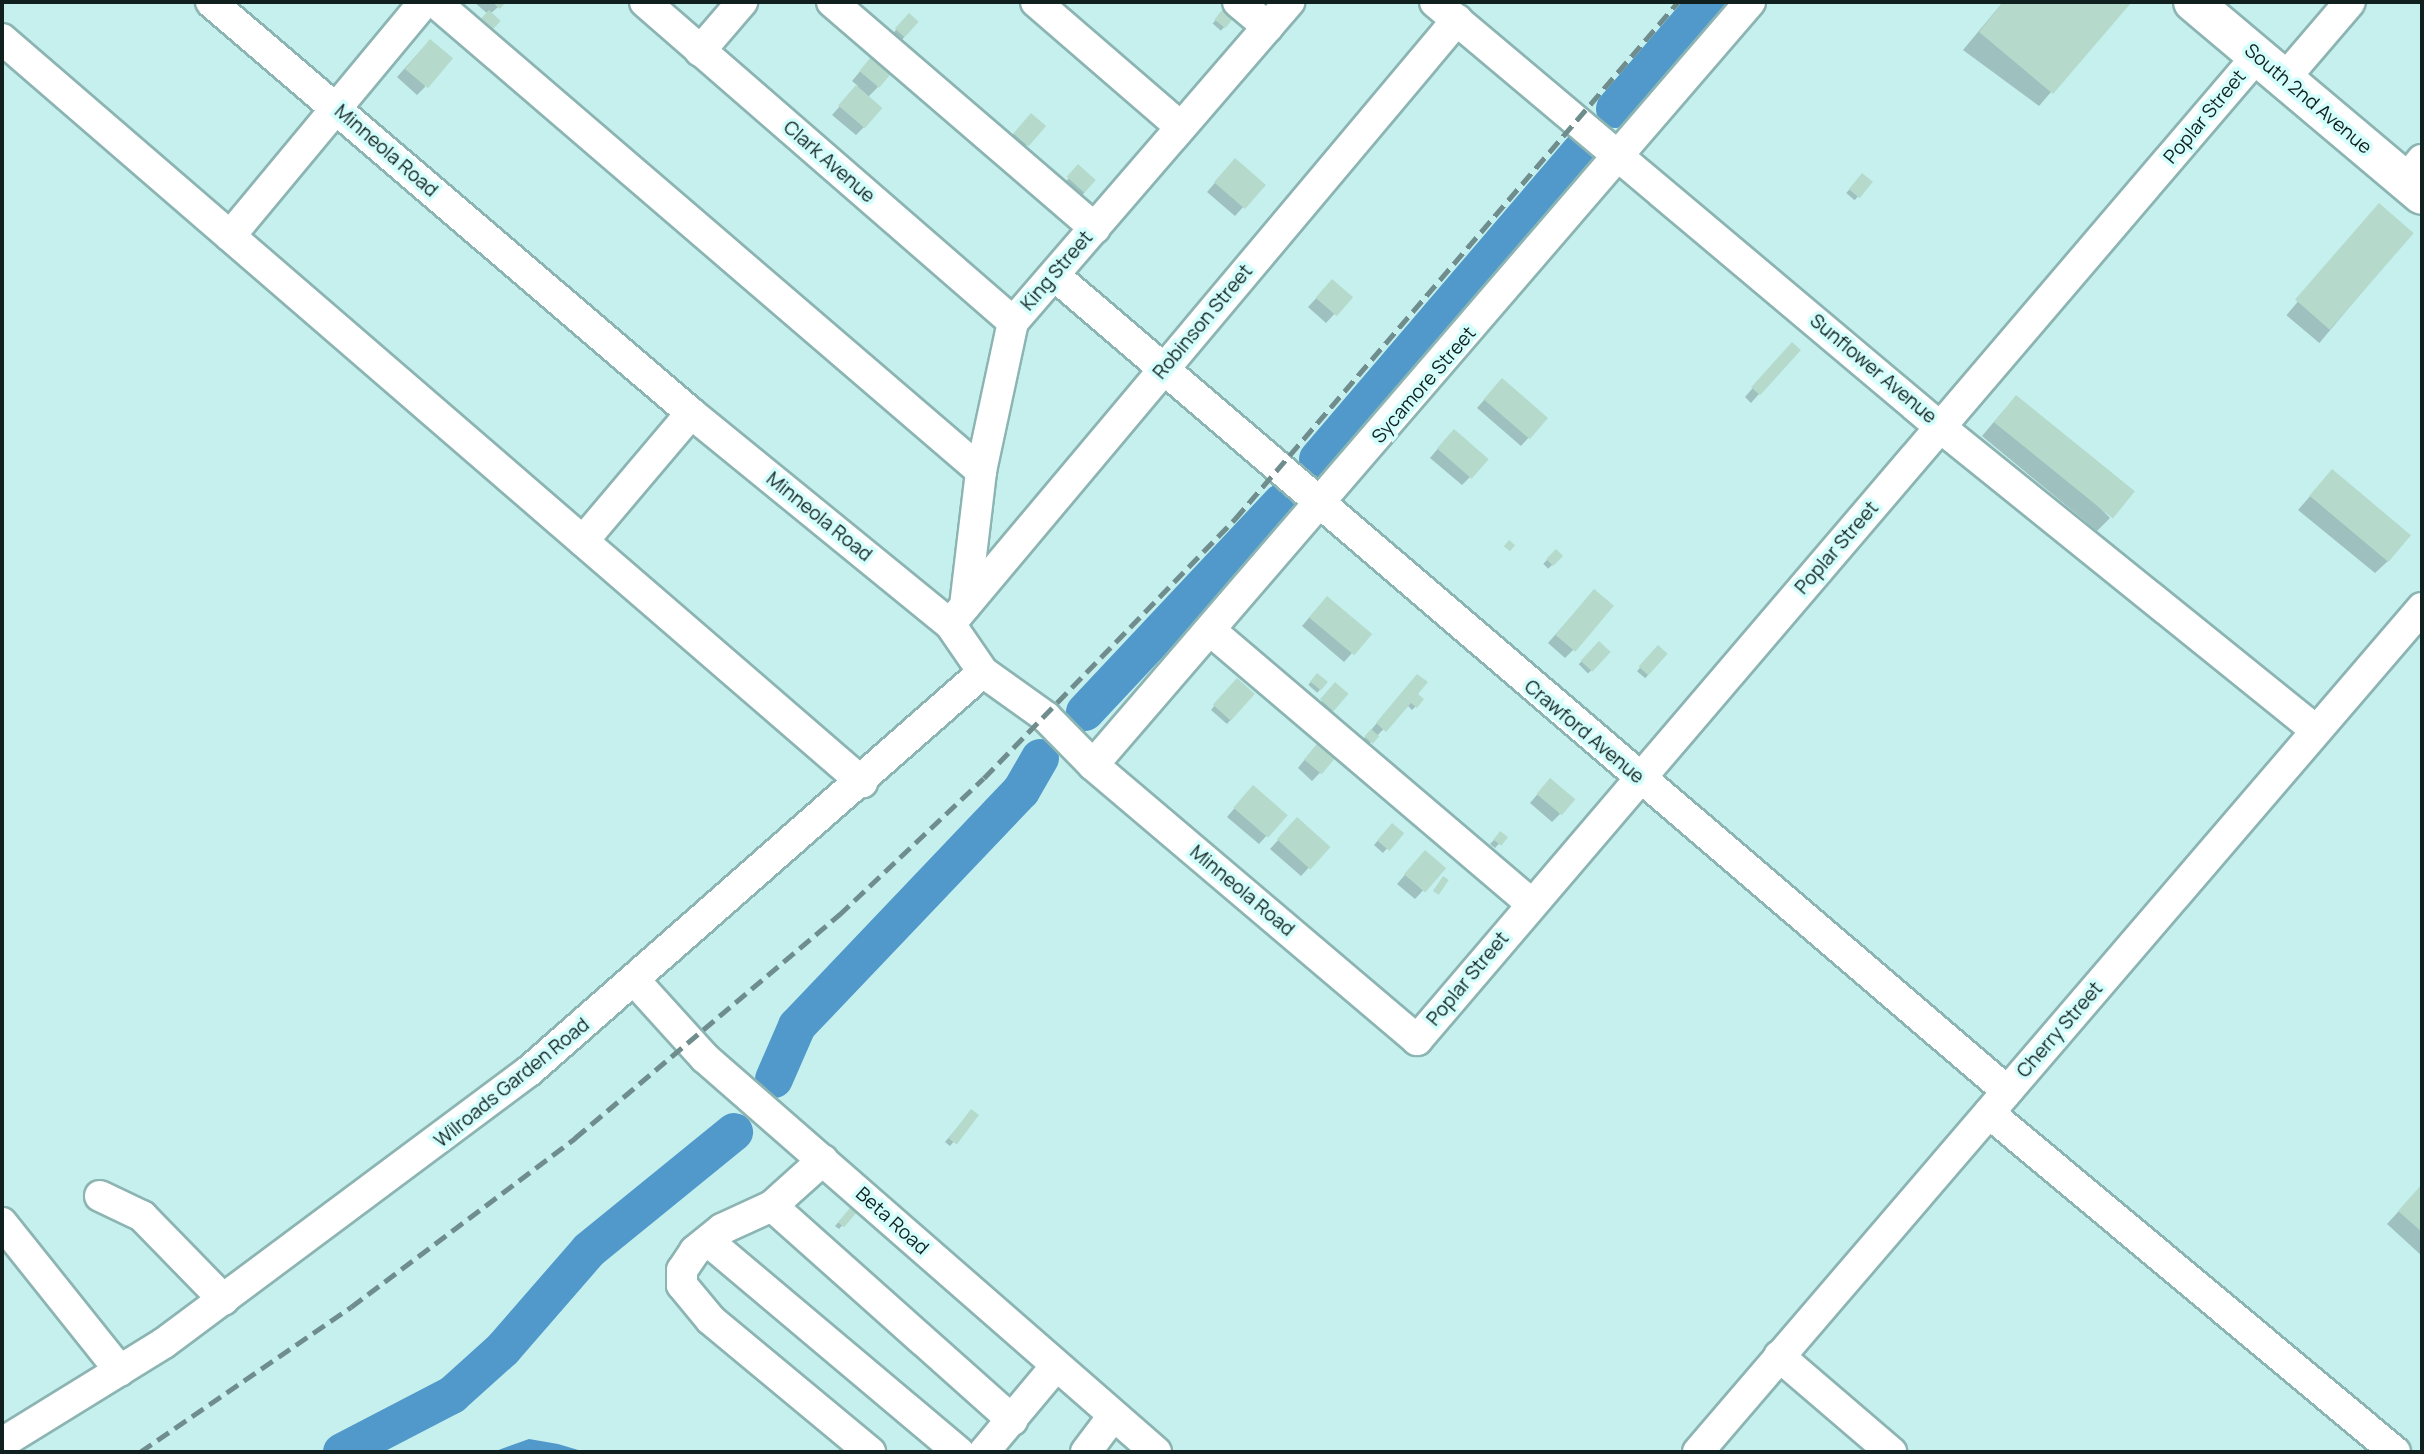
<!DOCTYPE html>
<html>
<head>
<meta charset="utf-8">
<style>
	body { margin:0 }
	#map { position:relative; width:2424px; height:1454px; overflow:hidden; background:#c6f0ee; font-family:Manrope,sans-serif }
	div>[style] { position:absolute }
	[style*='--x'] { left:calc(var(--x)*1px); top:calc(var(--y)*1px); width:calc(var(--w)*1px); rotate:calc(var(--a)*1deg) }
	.water>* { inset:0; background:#5099ca }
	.shadow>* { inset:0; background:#0003; transform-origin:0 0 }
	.river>* { height:38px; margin:-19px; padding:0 19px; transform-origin:19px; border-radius:19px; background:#5099ca }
	.building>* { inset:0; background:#b5dacb; transform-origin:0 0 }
	.roads { filter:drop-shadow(2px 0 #8cb4b2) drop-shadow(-2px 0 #8cb4b2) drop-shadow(0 2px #8cb4b2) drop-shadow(0 -2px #8cb4b2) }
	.minor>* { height:30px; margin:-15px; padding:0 15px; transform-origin:15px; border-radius:15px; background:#fff }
	.major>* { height:38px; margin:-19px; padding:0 19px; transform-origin:19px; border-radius:19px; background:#fff }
	.rail>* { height:5px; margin-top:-2.5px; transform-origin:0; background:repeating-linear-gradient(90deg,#6f8d8c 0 14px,transparent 0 21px) }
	span { translate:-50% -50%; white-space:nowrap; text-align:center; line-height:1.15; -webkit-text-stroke:7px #d3fefc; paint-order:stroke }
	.street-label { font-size:19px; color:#10201f }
	.frame { position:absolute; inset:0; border:4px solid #10201f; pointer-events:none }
</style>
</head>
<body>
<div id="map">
	<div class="water">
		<i style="clip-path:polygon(529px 1439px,558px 1444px,585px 1452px,493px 1452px)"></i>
	</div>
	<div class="shadow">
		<i style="clip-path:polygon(474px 2px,504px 2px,477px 25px,488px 14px)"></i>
		<i style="clip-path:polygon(2003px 2px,2126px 2px,2128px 3px,2039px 106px,1963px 50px)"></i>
		<i style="left:1227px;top:7px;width:11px;height:22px;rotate:41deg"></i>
		<i style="left:909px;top:15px;width:11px;height:24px;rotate:41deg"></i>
		<i style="clip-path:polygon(422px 49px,425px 87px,417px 95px,397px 77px)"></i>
		<i style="clip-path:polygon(868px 62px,878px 87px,868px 97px,864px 127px,856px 135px,832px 115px,858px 86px,852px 81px)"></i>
		<i style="clip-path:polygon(1023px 124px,1044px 126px,1019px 153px,1006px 142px)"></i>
		<i style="left:1078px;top:167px;width:21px;height:20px;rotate:39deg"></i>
		<i style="clip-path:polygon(1227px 169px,1263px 185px,1235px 216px,1207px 192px)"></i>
		<i style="left:1862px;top:175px;width:11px;height:24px;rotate:41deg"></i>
		<i style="left:2379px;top:205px;width:43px;height:144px;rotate:40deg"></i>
		<i style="clip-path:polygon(1324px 290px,1350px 297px,1326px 323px,1308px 307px)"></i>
		<i style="clip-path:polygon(1798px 350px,1751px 403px,1745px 397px,1784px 352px)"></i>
		<i style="clip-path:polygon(1494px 389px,1546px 418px,1521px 446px,1477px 408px)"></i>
		<i style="clip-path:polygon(2004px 410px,2110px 518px,2097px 531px,1982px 436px)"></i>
		<i style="clip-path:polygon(1446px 439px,1470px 477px,1462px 485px,1430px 458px)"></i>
		<i style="clip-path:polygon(2332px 471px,2388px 561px,2375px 573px,2298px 510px)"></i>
		<i style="left:1556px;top:551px;width:7px;height:18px;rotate:45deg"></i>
		<i style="clip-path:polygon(1586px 600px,1573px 650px,1565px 658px,1548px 643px)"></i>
		<i style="clip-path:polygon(1319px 606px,1369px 634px,1344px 662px,1302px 626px)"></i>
		<i style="left:1600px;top:643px;width:13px;height:30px;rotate:45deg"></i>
		<i style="left:1658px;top:647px;width:11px;height:32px;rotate:41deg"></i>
		<i style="left:1317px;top:675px;width:12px;height:13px;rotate:42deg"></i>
		<i style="clip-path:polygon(1409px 684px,1422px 700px,1412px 710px,1407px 705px,1367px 746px,1362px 741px)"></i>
		<i style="left:1335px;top:685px;width:14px;height:27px;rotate:39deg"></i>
		<i style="clip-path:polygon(1229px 688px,1253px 694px,1227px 724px,1211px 710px)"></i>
		<i style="clip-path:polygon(1314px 748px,1338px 754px,1312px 781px,1298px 768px)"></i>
		<i style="clip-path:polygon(1542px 789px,1560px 814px,1552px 822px,1530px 803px)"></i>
		<i style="clip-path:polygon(1245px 796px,1285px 815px,1259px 844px,1227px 817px)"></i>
		<i style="left:1392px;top:825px;width:12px;height:27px;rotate:42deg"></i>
		<i style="clip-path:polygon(1289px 828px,1328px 847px,1301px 876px,1270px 849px)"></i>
		<i style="clip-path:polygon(1501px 833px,1505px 837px,1495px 848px,1490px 844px)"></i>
		<i style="clip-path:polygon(1417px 861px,1443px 869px,1415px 899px,1397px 884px)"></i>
		<i style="clip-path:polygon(968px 1115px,976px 1115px,950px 1146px,945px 1142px)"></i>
		<i style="clip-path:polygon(2422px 1186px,2422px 1256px,2387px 1224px)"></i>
		<i style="clip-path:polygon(854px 1205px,857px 1208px,839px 1229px,835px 1226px)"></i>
	</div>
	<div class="river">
		<i style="--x:1615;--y:109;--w:141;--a:-49.3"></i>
		<i style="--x:1318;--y:459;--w:404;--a:-49.5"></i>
		<i style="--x:1085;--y:712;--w:287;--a:-46.8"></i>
		<i style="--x:774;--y:1079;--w:58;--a:-66.5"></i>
		<i style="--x:797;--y:1026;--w:325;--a:-46.4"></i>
		<i style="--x:1021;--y:791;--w:38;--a:-60"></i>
		<i style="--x:342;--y:1452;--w:124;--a:-27.4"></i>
		<i style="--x:452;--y:1395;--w:69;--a:-42"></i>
		<i style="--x:503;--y:1349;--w:131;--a:-49"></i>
		<i style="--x:589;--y:1250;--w:187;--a:-39.1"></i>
	</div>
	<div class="building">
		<i style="clip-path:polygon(492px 2px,506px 2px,500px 9px)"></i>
		<i style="clip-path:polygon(2003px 2px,2129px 2px,2131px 3px,2053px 94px,1979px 32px)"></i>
		<i style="left:1227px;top:4px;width:14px;height:20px;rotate:39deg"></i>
		<i style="left:489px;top:10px;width:16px;height:14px;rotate:43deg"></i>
		<i style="left:909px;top:13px;width:13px;height:21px;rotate:42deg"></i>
		<i style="left:430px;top:39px;width:30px;height:39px;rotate:40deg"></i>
		<i style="left:876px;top:51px;width:26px;height:26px;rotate:40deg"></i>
		<i style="left:856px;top:85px;width:35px;height:27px;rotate:41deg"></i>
		<i style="left:1031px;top:113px;width:20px;height:27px;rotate:41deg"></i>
		<i style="left:1235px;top:158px;width:41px;height:32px;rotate:41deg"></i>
		<i style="left:1078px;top:164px;width:24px;height:17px;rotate:42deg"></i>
		<i style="left:1862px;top:173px;width:14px;height:21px;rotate:39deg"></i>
		<i style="left:2379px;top:203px;width:46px;height:128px;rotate:41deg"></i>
		<i style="left:1332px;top:279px;width:28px;height:25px;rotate:41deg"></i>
		<i style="left:1792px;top:342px;width:12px;height:61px;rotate:42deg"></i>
		<i style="left:1502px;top:378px;width:61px;height:28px;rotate:41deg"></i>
		<i style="left:2016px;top:395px;width:153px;height:35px;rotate:39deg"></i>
		<i style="left:1454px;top:429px;width:46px;height:26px;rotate:41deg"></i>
		<i style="left:2332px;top:469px;width:103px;height:35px;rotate:40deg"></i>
		<i style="left:1509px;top:540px;width:8px;height:8px;rotate:40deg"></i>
		<i style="left:1556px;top:549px;width:10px;height:14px;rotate:45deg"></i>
		<i style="left:1594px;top:589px;width:26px;height:60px;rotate:40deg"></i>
		<i style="left:1327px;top:596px;width:59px;height:28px;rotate:40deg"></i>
		<i style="left:1599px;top:641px;width:16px;height:27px;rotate:43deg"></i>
		<i style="left:1658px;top:645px;width:13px;height:29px;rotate:42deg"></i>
		<i style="left:1317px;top:673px;width:14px;height:11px;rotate:39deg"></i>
		<i style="clip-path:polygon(1417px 674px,1428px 682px,1418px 694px,1424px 699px,1417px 708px,1411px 703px,1386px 732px,1376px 723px)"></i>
		<i style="left:1237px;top:678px;width:24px;height:36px;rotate:42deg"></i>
		<i style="left:1335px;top:682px;width:18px;height:23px;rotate:41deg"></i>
		<i style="left:1371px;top:729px;width:11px;height:10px;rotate:41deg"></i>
		<i style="left:1322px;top:738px;width:23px;height:28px;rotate:40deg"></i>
		<i style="left:1550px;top:778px;width:33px;height:21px;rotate:40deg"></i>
		<i style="left:1253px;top:785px;width:46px;height:30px;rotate:41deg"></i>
		<i style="left:1297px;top:817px;width:45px;height:30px;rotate:42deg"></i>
		<i style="left:1392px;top:823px;width:16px;height:23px;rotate:40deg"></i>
		<i style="left:1500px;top:831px;width:10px;height:11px;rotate:37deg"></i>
		<i style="left:1425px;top:850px;width:28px;height:32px;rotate:41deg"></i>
		<i style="left:1443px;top:876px;width:7px;height:18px;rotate:34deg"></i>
		<i style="left:971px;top:1109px;width:10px;height:37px;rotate:37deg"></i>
		<i style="clip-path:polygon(2422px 1184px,2422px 1232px,2398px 1211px)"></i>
		<i style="left:854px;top:1203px;width:8px;height:25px;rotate:40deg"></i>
	</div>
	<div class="roads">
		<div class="minor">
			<i style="--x:211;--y:2;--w:632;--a:40.57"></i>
			<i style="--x:691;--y:413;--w:334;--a:39.2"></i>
			<i style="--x:950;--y:624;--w:58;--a:55.5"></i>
			<i style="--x:983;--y:672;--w:77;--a:35.5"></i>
			<i style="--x:1046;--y:717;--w:67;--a:45.6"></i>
			<i style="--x:1093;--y:765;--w:425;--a:40.3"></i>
			<i style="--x:1417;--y:1040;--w:1294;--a:-49.51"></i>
			<i style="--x:435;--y:2;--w:720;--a:40.66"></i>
			<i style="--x:645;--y:2;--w:488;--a:41"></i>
			<i style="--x:832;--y:2;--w:347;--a:40.7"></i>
			<i style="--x:1036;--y:2;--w:191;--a:40.8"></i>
			<i style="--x:1238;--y:2;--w:39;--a:40"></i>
			<i style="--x:1435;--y:2;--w:660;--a:40.08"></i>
			<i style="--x:1940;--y:427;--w:482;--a:38.9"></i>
			<i style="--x:2;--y:39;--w:1137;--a:40.83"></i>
			<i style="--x:700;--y:51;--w:65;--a:-49.4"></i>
			<i style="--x:2284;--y:79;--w:101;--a:-49.4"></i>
			<i style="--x:2405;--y:181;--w:27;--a:-51"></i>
			<i style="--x:230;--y:236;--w:304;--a:-50.3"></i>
			<i style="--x:1054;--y:275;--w:1255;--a:40.57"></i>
			<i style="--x:583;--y:541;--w:167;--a:-49.8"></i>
			<i style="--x:965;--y:606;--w:136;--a:-83.2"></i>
			<i style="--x:981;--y:471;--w:152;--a:-77.9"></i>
			<i style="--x:1013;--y:322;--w:423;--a:-49.2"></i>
			<i style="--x:950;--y:624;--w:789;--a:-49.99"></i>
			<i style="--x:1211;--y:631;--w:421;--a:40.4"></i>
			<i style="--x:1093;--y:765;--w:1007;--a:-49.27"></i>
			<i style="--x:636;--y:982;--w:103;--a:47.8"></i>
			<i style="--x:705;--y:1058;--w:599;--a:41.14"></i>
			<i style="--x:1989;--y:1113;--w:529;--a:39.86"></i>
			<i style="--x:823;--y:1160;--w:69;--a:138"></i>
			<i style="--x:772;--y:1206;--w:55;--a:155.3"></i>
			<i style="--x:722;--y:1229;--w:35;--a:141"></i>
			<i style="--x:695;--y:1251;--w:23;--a:124"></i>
			<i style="--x:682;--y:1270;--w:15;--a:90"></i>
			<i style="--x:682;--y:1285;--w:45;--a:50.4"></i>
			<i style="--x:711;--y:1320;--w:207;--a:39.7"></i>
			<i style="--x:100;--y:1196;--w:47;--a:25.5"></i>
			<i style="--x:142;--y:1216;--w:117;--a:45.7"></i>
			<i style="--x:772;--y:1206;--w:322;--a:41.7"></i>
			<i style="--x:2;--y:1223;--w:189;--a:51.4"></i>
			<i style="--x:708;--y:1241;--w:328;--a:40.1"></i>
			<i style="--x:1779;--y:1356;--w:148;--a:40.6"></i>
			<i style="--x:2;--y:1443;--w:190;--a:-31.7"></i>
			<i style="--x:164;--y:1343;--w:454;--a:-36.7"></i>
			<i style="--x:528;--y:1072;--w:606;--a:-41.32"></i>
			<i style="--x:984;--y:1452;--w:112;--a:-50.1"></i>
			<i style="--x:1086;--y:1452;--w:45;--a:-53.1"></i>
			<i style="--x:1698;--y:1452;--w:1112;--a:-49.38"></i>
		</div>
		<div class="major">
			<i style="--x:2193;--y:2;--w:299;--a:40.1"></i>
		</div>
	</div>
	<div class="rail">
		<i style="--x:140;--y:1452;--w:256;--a:-34.5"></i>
		<i style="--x:351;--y:1307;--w:281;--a:-37"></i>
		<i style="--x:575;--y:1138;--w:346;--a:-40.2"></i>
		<i style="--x:839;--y:915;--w:199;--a:-43.4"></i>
		<i style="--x:984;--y:778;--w:361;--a:-45.9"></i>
		<i style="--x:1235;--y:519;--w:681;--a:-49.41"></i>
	</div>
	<div class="street-label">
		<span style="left:2308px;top:99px;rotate:40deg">South 2nd Avenue</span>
		<span style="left:2205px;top:117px;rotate:-50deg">Poplar Street</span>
		<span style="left:386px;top:151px;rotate:41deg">Minneola Road</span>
		<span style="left:829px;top:162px;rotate:41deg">Clark Avenue</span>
		<span style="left:1057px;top:271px;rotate:-49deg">King Street</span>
		<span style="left:1203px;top:322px;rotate:-50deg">Robinson Street</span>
		<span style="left:1873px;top:369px;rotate:40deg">Sunflower Avenue</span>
		<span style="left:1424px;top:385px;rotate:-49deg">Sycamore Street</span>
		<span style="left:819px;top:517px;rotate:39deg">Minneola Road</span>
		<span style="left:1837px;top:548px;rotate:-49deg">Poplar Street</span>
		<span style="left:1584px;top:732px;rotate:40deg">Crawford Avenue</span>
		<span style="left:1242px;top:891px;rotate:40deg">Minneola Road</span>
		<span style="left:1468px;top:979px;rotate:-50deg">Poplar Street</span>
		<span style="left:2060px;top:1030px;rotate:-49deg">Cherry Street</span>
		<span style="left:512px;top:1083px;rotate:-39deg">Wilroads Garden Road</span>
		<span style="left:892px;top:1221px;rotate:42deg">Beta Road</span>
	</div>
	<div class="frame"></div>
</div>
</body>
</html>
